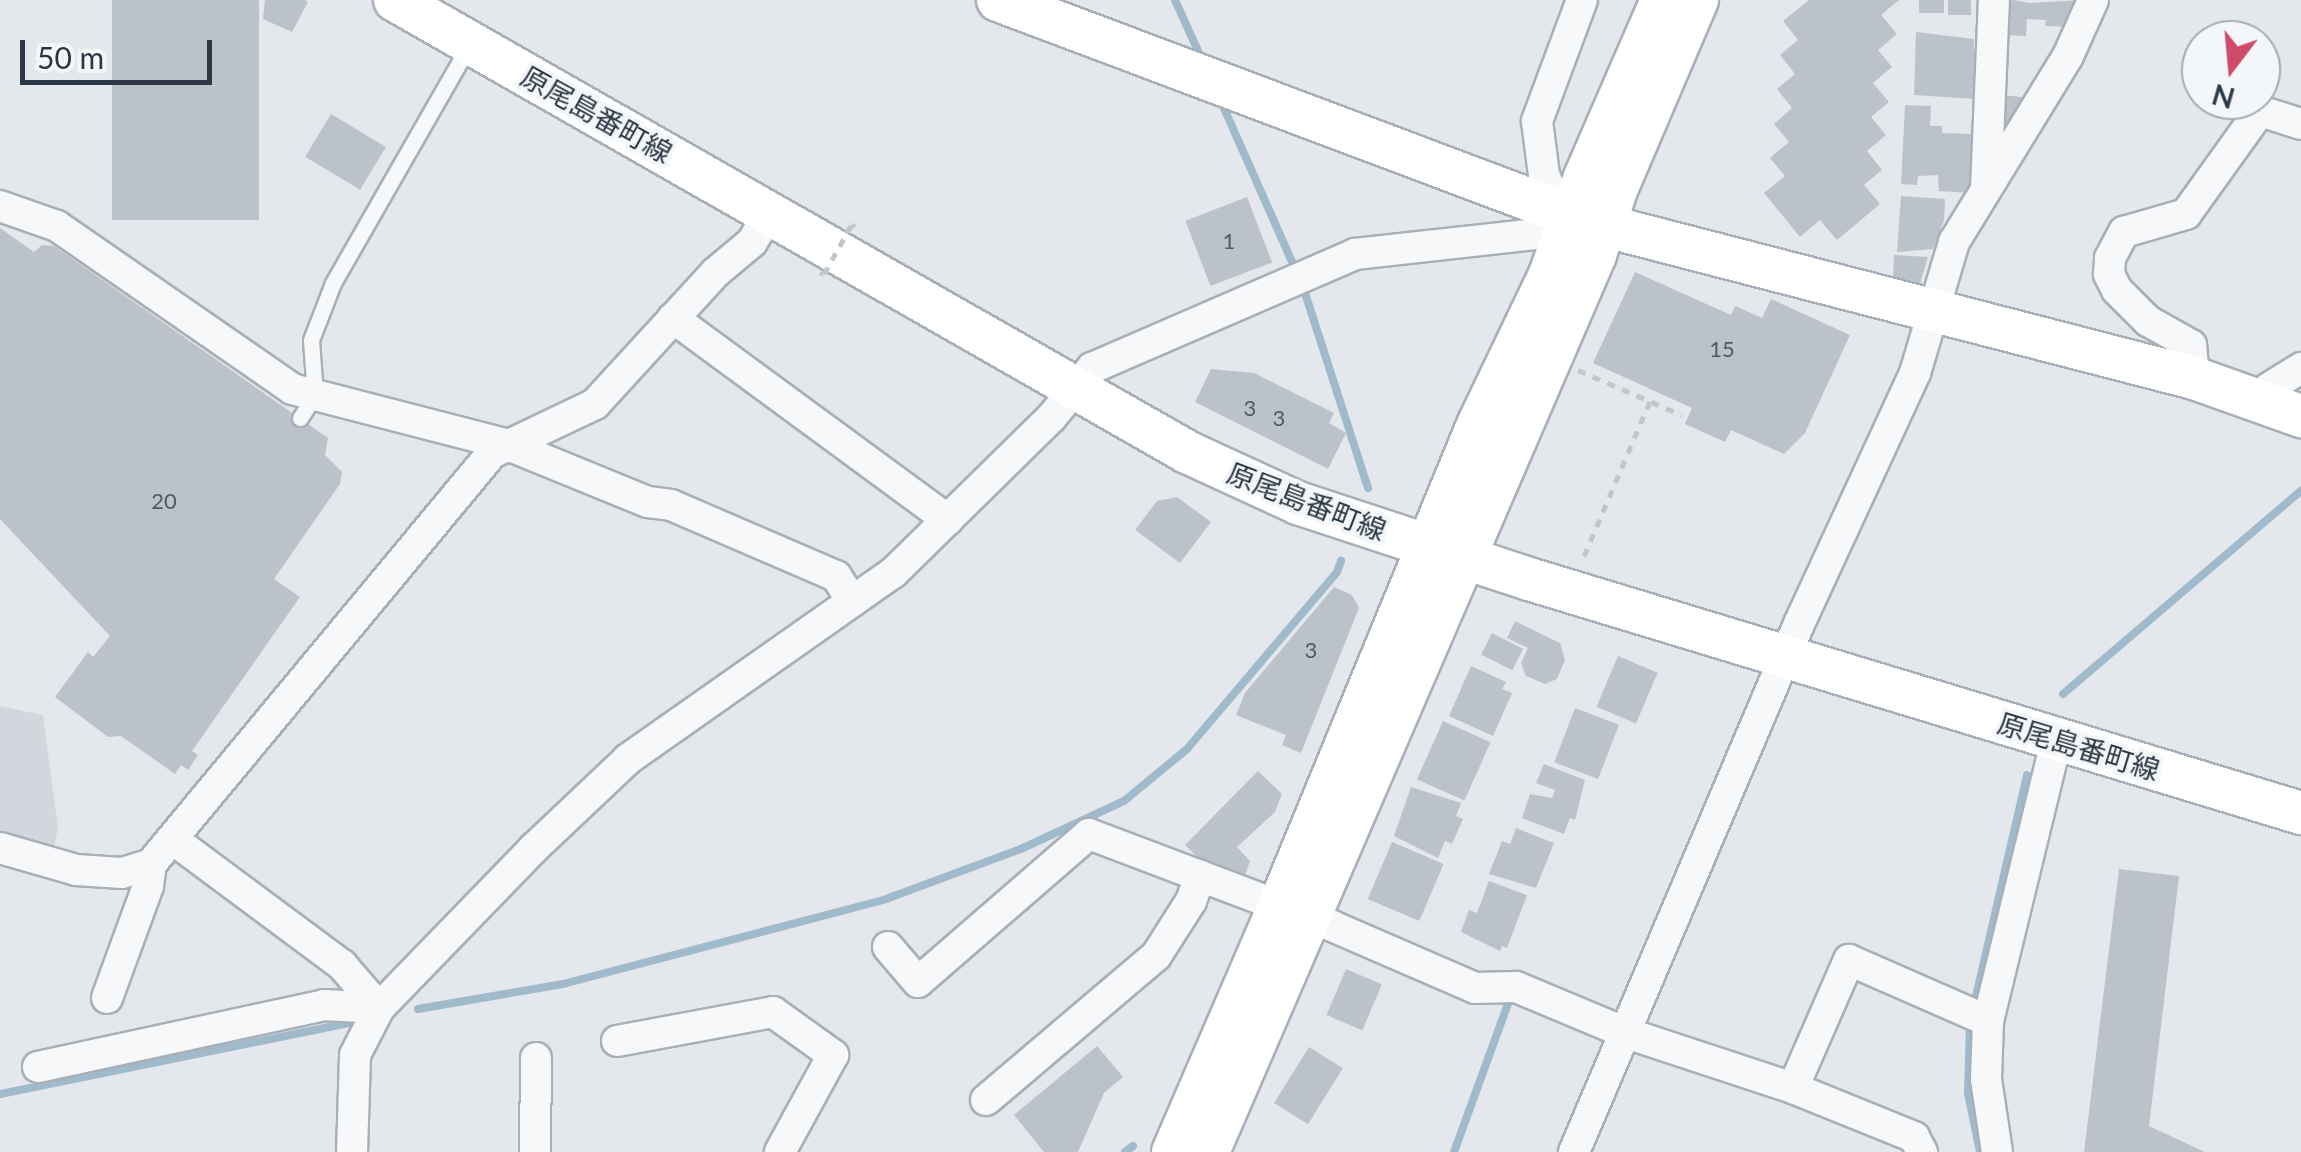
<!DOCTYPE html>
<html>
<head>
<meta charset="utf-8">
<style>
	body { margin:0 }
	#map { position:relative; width:2301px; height:1152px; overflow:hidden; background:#e4e8ec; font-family:Lato,"Noto Sans JP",sans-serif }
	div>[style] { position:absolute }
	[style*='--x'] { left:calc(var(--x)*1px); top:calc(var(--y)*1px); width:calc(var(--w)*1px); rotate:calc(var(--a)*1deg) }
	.built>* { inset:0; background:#d2d7de }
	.stream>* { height:8px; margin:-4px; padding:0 4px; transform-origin:4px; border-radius:4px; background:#a0b9cb }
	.building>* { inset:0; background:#bbc2ca; transform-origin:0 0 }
	.path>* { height:5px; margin-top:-2.5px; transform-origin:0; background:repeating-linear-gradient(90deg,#c2c6cb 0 8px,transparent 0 16px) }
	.roads { filter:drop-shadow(2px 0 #a9afb7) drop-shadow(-2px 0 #a9afb7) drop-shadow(0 2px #a9afb7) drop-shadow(0 -2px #a9afb7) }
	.lane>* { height:15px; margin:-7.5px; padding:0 7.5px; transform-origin:7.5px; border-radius:7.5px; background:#f7f8fa }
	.street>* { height:30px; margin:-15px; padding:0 15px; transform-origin:15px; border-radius:15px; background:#f7f8fa }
	.secondary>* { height:42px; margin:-21px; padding:0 21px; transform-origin:21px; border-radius:21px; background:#fff }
	.path-bridge>* { height:5px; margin-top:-2.5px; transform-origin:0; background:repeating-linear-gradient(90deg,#c2c6cb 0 8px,transparent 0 16px) }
	span { translate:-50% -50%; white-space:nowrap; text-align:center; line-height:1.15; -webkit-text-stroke:8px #f4f7f9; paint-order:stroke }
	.number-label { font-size:22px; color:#4f5a66 }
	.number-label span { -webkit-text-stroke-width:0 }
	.street-label { font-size:28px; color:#2b3745 }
	.north { position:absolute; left:2181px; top:20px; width:100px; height:100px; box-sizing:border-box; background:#f4f7f9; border:2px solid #a4aab1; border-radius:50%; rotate:196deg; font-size:28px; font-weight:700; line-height:40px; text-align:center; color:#2b3745 }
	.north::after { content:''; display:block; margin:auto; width:35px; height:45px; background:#cf4b6c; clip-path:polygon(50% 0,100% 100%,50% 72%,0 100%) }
	.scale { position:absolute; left:20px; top:40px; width:192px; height:45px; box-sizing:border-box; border:5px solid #2b3745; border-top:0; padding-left:12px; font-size:30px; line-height:35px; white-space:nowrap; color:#2b3745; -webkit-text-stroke:8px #f4f7f9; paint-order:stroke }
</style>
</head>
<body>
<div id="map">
	<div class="built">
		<i style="clip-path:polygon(0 706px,43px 715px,58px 828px,54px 848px,0 832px)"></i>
	</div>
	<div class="stream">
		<i style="--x:1175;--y:0;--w:58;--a:65.6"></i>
		<i style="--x:1223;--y:106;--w:180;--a:66.1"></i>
		<i style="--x:1305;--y:293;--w:205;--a:72.1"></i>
		<i style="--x:2063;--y:694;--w:313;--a:-40.5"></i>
		<i style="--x:1974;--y:1005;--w:236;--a:-77"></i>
		<i style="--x:418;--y:1009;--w:147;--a:-9.8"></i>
		<i style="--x:563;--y:984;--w:334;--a:-14.7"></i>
		<i style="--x:886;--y:899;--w:146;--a:-20.4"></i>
		<i style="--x:1023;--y:848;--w:111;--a:-25"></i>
		<i style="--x:1124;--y:801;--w:82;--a:-39.5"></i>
		<i style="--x:1187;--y:749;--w:232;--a:-49.7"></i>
		<i style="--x:1337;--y:572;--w:12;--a:-70"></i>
		<i style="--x:1970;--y:1023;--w:70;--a:91.6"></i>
		<i style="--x:1968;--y:1093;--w:60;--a:78.5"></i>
		<i style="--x:0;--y:1094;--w:356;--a:-11.5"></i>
		<i style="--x:1125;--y:1152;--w:10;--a:-37"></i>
		<i style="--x:1454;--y:1152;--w:161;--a:-70"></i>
		<i style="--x:1509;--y:1001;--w:5;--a:0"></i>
	</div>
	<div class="building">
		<i style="left:112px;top:0;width:147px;height:220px"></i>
		<i style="clip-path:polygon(265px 0,305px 0,308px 2px,292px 32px,263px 19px)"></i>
		<i style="clip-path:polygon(1809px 0,1899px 0,1881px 15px,1897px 34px,1878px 50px,1892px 67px,1873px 83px,1889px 102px,1871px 117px,1886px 135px,1867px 151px,1882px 170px,1864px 185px,1880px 204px,1837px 240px,1820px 220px,1800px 237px,1764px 193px,1785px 176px,1770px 158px,1789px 142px,1774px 124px,1792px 108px,1777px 89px,1795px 74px,1780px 55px,1798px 40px,1783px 21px)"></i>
		<i style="left:1919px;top:0;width:25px;height:13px"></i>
		<i style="left:1948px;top:0;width:23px;height:15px"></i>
		<i style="clip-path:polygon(2014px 0,2029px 3px,2085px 0,2072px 27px,2045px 26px,2046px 20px,2027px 19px,2026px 36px,2003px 35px,2004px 1px)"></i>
		<i style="clip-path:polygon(1916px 32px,1974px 39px,1975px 99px,1914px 95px)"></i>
		<i style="clip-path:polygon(2003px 95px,2029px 98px,2004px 147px,2001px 134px)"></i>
		<i style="clip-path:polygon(1905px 105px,1931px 106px,1930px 126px,1942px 126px,1942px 133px,1972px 134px,1976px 140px,1971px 193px,1939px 191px,1938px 175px,1918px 176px,1917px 185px,1901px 184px)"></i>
		<i style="left:331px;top:114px;width:64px;height:50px;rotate:31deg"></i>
		<i style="clip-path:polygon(1901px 196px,1945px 199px,1944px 220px,1933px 249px,1897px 252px)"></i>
		<i style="left:1247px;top:197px;width:70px;height:66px;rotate:69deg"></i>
		<i style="clip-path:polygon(0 228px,34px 252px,42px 245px,54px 246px,328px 438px,325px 455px,342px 472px,340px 484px,274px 579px,300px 597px,192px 751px,198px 755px,188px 770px,181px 765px,175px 774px,121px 736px,108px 737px,55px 697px,88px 652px,93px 657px,110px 636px,0 519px)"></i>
		<i style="clip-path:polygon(1894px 255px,1928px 257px,1919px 287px,1914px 286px,1916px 282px,1893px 282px)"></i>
		<i style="clip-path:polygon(1635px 272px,1731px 315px,1735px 306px,1762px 318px,1771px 299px,1850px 335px,1805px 433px,1784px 454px,1731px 430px,1725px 442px,1685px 424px,1692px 408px,1593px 363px)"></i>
		<i style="clip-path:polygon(1211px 369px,1254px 373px,1334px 413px,1329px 423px,1346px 433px,1328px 469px,1195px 402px)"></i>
		<i style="clip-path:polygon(1177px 497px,1211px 522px,1180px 563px,1135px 530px,1157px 501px)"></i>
		<i style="clip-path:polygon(1334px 587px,1352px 595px,1359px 608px,1301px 753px,1282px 745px,1286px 735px,1236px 715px,1245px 693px)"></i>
		<i style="clip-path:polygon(1515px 621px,1560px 643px,1565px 660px,1557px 679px,1545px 684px,1526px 676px,1521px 663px,1528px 648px,1507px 638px)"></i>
		<i style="left:1492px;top:633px;width:35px;height:24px;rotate:27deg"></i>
		<i style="left:1618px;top:656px;width:43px;height:55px;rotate:23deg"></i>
		<i style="clip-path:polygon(1471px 666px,1506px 682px,1502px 689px,1512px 693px,1493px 736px,1449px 716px)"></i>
		<i style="left:1575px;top:708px;width:47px;height:58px;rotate:21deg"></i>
		<i style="left:1443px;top:721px;width:52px;height:64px;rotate:24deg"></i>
		<i style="clip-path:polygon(1544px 764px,1585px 780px,1575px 820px,1570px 818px,1564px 834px,1522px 818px,1530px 794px,1552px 798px,1555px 790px,1536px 783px)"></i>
		<i style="clip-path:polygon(1258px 771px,1282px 794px,1275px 812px,1237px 847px,1250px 861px,1243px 881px,1210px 869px,1185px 845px)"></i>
		<i style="clip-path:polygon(1411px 787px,1461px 803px,1456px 816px,1463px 819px,1452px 844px,1445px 841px,1438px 858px,1394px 836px)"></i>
		<i style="clip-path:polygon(1516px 828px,1554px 843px,1536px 888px,1489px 874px,1502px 841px,1510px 844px)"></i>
		<i style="left:1392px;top:842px;width:56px;height:62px;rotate:23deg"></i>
		<i style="clip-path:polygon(2119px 869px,2179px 876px,2149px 1126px,2205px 1152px,2084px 1152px)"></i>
		<i style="clip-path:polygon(1489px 881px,1527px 895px,1507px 948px,1502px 946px,1500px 951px,1461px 932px,1469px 910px,1477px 913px)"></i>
		<i style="left:1346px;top:969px;width:39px;height:50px;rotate:23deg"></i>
		<i style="clip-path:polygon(1097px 1046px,1123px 1077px,1104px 1093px,1078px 1152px,1044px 1152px,1014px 1115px)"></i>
		<i style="left:1309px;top:1047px;width:40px;height:66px;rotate:32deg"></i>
	</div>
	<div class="path">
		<i style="--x:1578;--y:370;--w:113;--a:23.4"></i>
		<i style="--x:1584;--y:556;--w:168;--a:-66.9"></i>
	</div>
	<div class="roads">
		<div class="lane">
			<i style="--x:300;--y:418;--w:27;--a:-57"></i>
			<i style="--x:315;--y:395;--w:55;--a:-94.2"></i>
			<i style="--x:311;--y:340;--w:61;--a:-68.9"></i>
			<i style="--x:333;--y:283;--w:273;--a:-60.2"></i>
		</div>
		<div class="street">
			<i style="--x:1986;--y:189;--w:189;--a:-87.6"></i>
			<i style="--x:0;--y:206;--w:60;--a:19.3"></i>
			<i style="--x:57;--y:226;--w:286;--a:34.7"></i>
			<i style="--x:292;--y:389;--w:223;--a:14.5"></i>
			<i style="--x:508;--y:445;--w:151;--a:22.2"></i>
			<i style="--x:648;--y:502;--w:23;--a:7"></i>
			<i style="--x:671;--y:505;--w:180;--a:23.3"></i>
			<i style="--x:836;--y:576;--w:30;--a:57"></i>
			<i style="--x:673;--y:318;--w:341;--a:36.3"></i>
			<i style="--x:2194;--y:378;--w:33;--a:-95"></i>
			<i style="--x:2191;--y:345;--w:49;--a:-150.8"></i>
			<i style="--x:2148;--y:321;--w:44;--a:-135"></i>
			<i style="--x:2117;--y:290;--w:18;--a:-117"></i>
			<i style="--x:2109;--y:274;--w:16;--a:-86"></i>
			<i style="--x:2110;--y:258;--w:30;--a:-62"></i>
			<i style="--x:2124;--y:232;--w:65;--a:-16.2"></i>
			<i style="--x:2186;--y:214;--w:127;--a:-54.3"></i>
			<i style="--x:2260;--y:111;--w:43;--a:17.6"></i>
			<i style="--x:2260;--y:400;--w:15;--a:-53"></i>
			<i style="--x:2269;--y:388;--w:38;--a:-32"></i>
			<i style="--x:175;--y:841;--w:208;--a:36.6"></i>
			<i style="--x:342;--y:965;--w:57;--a:49.3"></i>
			<i style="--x:0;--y:848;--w:79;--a:16.1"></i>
			<i style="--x:76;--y:870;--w:46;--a:3.7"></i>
			<i style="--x:122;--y:873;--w:30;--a:-17"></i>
			<i style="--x:151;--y:864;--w:534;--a:-50.32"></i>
			<i style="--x:492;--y:453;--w:114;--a:-25.4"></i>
			<i style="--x:595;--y:404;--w:178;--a:-47.5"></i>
			<i style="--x:715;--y:273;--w:48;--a:-40"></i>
			<i style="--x:752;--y:242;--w:35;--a:-59"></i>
			<i style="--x:888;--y:947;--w:46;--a:49.4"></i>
			<i style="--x:918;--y:982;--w:226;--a:-40.9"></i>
			<i style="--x:1089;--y:834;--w:260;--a:20.7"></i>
			<i style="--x:1332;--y:926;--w:156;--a:23.4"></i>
			<i style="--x:1475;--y:988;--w:41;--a:-1.4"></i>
			<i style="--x:1516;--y:987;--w:119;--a:22.7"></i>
			<i style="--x:1626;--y:1033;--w:176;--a:18.2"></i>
			<i style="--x:1793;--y:1088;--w:131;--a:22"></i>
			<i style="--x:1914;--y:1137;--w:17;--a:62"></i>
			<i style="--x:107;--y:998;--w:119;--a:-69.9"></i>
			<i style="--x:148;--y:886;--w:22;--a:-82"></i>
			<i style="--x:617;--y:1041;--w:159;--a:-10.5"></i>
			<i style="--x:773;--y:1012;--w:74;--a:35.6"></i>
			<i style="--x:833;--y:1055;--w:111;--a:118.7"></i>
			<i style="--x:38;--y:1067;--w:293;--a:-12.2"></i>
			<i style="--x:324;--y:1005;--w:55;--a:3.1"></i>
			<i style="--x:1793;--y:1088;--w:140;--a:-66.4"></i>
			<i style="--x:1849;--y:960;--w:152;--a:23.7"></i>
			<i style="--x:986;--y:1100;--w:223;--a:-40.3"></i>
			<i style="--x:1156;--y:956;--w:65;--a:-57.5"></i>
			<i style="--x:1191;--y:901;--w:27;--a:-70"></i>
			<i style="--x:352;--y:1152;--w:97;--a:-88.2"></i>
			<i style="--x:355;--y:1055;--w:53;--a:-62.9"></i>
			<i style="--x:379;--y:1008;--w:223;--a:-45.9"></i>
			<i style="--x:534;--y:848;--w:129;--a:-43.4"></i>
			<i style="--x:628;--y:759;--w:324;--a:-35.1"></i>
			<i style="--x:893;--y:573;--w:221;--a:-44.5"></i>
			<i style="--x:1051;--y:418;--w:65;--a:-50.6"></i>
			<i style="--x:1092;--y:368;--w:287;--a:-23.4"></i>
			<i style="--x:1355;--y:254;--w:181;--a:-6.3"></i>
			<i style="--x:1535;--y:234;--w:34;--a:-45"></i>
			<i style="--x:1559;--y:210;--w:38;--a:-113"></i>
			<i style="--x:1544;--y:175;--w:54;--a:-97.4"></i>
			<i style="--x:1537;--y:121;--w:129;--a:-69.6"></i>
			<i style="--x:535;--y:1152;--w:94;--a:-89.4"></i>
			<i style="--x:1574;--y:1152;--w:574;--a:-66.92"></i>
			<i style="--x:1799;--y:624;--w:277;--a:-65.2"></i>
			<i style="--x:1915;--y:373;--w:137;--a:-73.4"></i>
			<i style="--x:1954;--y:242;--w:218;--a:-58.5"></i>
			<i style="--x:2068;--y:56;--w:61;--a:-65.9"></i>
			<i style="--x:1997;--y:1152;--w:74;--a:-98.6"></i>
			<i style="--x:1986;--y:1079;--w:58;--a:-88"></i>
			<i style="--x:1988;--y:1021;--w:290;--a:-76.3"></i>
		</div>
		<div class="secondary">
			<i style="--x:395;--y:0;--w:912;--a:29.71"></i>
			<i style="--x:1187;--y:452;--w:122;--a:24.7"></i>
			<i style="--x:1298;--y:503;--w:243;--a:18.2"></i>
			<i style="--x:1529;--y:579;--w:807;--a:16.86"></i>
			<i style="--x:998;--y:0;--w:585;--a:20.6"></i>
			<i style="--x:1546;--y:206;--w:87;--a:17.4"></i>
			<i style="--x:1629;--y:232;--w:584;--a:14.49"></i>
			<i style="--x:2194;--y:378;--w:114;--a:19.6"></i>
			<i style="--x:1173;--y:1152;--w:267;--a:-66.6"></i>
			<i style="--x:1279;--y:907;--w:521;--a:-67.57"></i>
			<i style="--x:1478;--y:425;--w:164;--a:-64.4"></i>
			<i style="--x:1549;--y:277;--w:106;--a:-70.2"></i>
			<i style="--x:1585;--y:177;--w:193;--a:-66.5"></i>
			<i style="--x:1208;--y:1152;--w:977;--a:-66.66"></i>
			<i style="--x:1595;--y:255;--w:68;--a:-72.1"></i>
			<i style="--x:1616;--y:190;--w:207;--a:-66.9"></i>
		</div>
	</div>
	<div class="path-bridge">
		<i style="--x:820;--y:272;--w:4;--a:27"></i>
		<i style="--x:824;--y:274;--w:57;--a:-60.8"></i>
		<i style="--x:852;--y:224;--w:4;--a:45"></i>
	</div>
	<div class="number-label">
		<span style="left:1229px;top:241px">1</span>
		<span style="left:1722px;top:349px">15</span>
		<span style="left:1250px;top:408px">3</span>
		<span style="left:1279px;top:418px">3</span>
		<span style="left:164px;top:501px">20</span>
		<span style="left:1311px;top:650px">3</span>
	</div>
	<div class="street-label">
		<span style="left:597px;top:114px;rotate:29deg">原尾島番町線</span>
		<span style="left:1307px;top:501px;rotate:21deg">原尾島番町線</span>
		<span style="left:2079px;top:746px;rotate:17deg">原尾島番町線</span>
	</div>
	<div class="north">N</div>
	<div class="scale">50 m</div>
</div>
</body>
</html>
